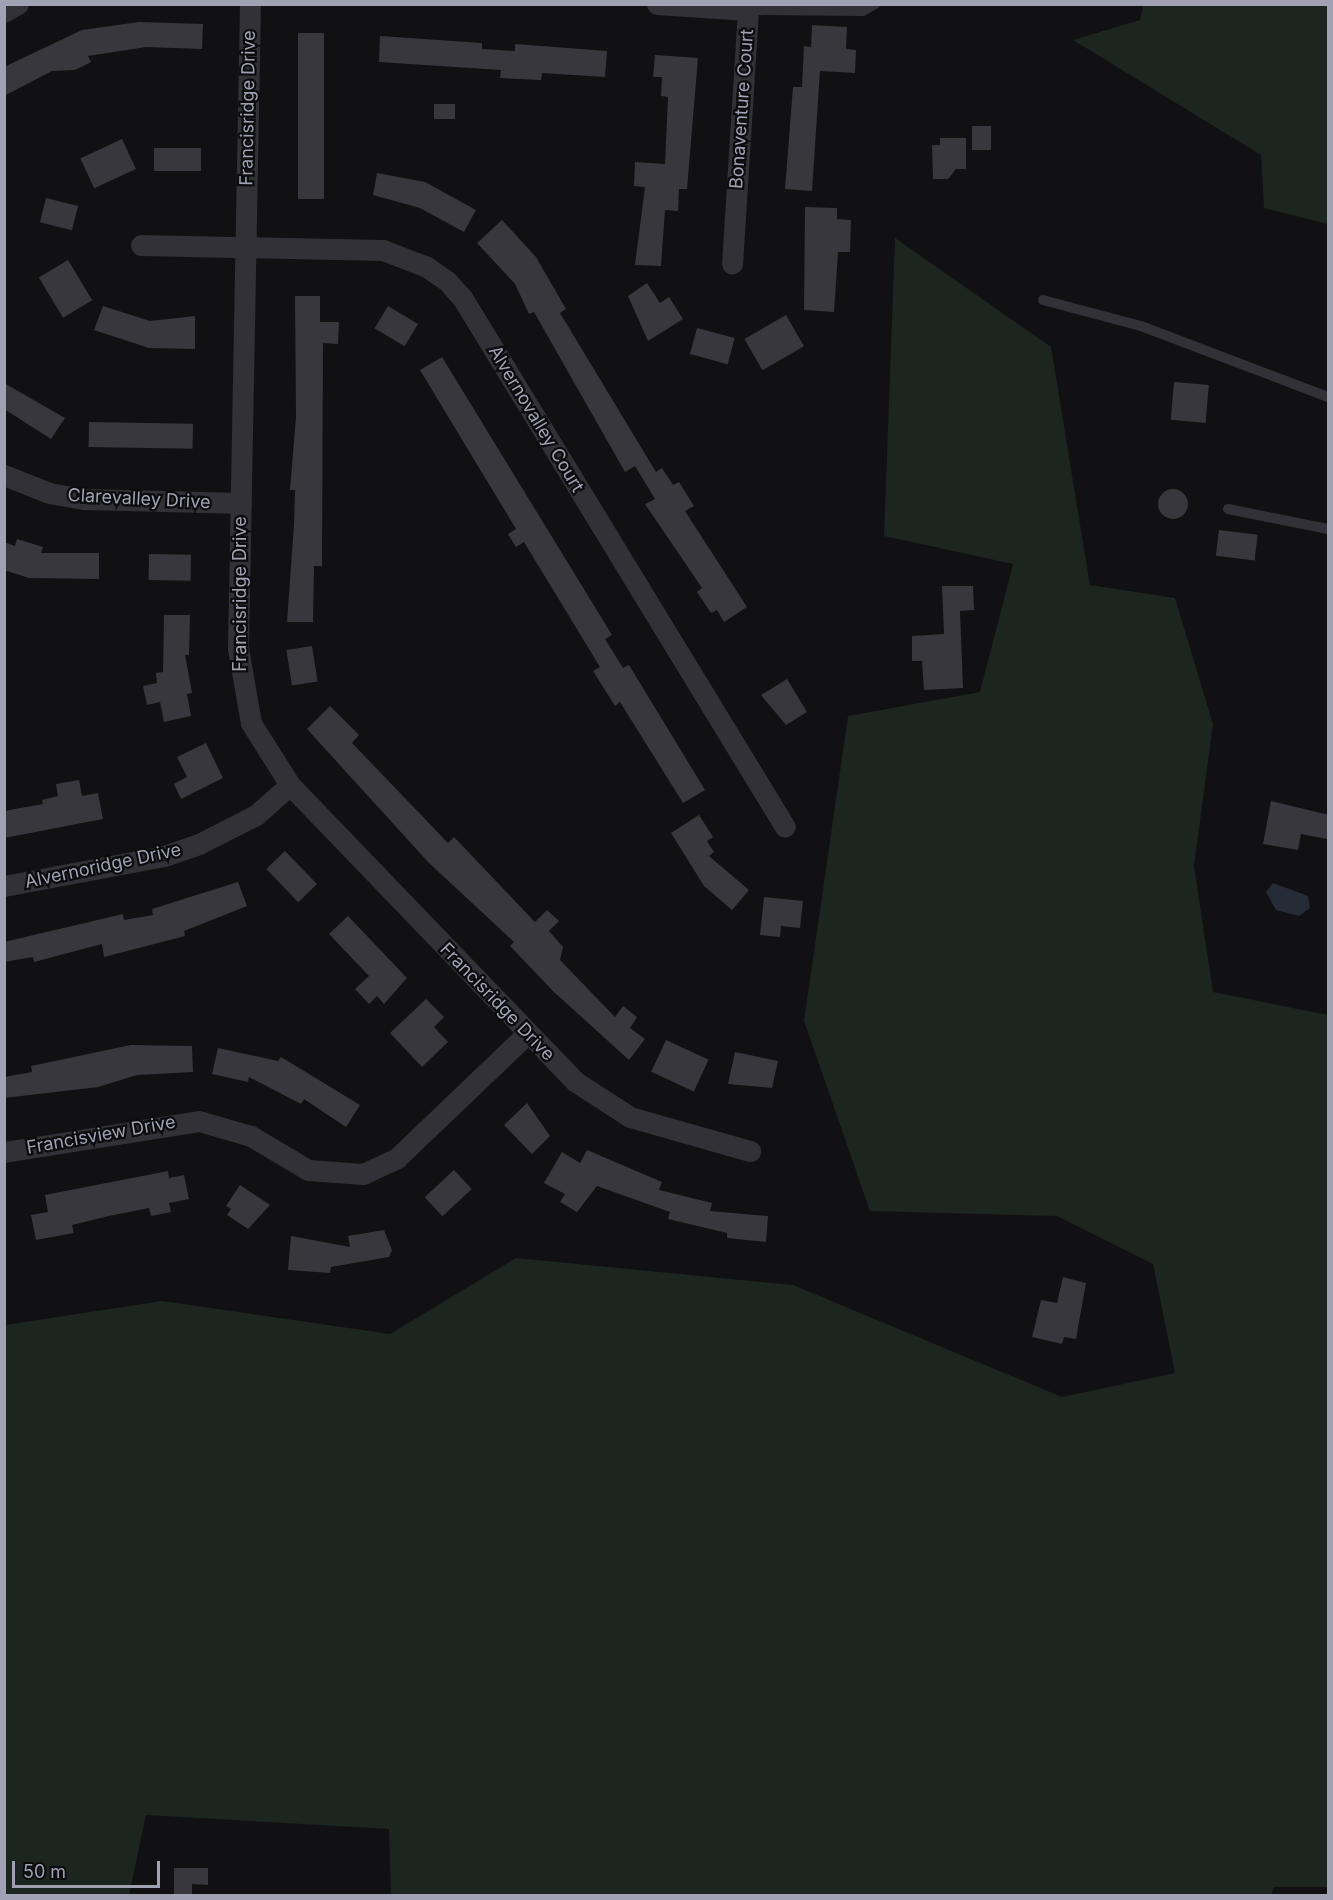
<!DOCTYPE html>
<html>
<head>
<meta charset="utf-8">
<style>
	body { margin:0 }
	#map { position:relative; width:1333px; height:1900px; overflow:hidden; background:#111012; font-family:Inter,sans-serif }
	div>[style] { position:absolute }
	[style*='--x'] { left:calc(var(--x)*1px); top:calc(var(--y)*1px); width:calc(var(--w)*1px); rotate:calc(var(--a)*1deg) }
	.green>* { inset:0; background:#1c251f }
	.water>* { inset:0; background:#262c37 }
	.building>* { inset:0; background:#38373d; transform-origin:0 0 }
	.round { border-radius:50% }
	.lane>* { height:10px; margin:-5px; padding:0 5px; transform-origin:5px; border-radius:5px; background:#313137 }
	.street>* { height:21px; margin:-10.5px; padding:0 10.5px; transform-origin:10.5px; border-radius:10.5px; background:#313137 }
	span { translate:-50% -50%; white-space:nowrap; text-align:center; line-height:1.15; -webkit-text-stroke:4.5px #0c0b0d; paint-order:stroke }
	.street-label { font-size:18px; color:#a0a2b4 }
	.frame { position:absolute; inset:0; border:6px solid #a0a2b4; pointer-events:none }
	.scale { position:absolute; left:12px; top:1861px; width:148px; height:27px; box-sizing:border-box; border:3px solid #a0a2b4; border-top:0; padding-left:8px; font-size:18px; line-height:21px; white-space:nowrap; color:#a0a2b4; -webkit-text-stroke:4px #0c0b0d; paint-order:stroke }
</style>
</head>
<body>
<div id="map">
	<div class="green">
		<i style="clip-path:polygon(1143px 5px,1328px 5px,1328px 224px,1264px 208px,1261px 155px,1073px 40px,1140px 20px)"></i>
		<i style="clip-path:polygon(895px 238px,1051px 347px,1090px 585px,1175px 598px,1213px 724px,1194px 866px,1213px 992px,1328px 1015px,1328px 1887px,1274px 1887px,1271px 1896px,391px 1895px,389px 1829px,146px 1815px,129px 1895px,5px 1895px,5px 1325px,162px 1301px,390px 1334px,516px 1258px,793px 1285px,1062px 1397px,1175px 1373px,1153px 1264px,1057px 1216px,870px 1211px,804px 1021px,848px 716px,980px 692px,1013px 564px,884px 536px)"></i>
	</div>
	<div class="water">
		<i style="clip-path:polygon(1273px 883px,1308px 896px,1310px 908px,1299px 916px,1276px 910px,1266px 892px)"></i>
	</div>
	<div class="building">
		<i style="clip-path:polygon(139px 22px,203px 24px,202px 49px,146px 47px,88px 56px,91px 62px,75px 70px,52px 71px,4px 96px,4px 67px,82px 30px)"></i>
		<i style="clip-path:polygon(812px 25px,847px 27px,846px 49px,856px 50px,855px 73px,820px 71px,812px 191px,785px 189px,793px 87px,802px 87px,804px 46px,811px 47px)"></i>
		<i style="left:298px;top:33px;width:26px;height:166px"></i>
		<i style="clip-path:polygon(380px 36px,482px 43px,482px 49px,515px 51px,515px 44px,607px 51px,605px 77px,542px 73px,541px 80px,500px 78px,501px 70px,379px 62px)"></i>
		<i style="clip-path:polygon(655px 55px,698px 58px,687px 189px,679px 189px,678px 211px,665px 210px,661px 266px,635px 265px,645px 187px,634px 186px,635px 162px,665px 164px,668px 97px,661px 96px,662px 77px,653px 77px)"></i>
		<i style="left:434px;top:104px;width:21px;height:15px"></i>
		<i style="left:991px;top:126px;width:24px;height:19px;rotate:90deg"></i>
		<i style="clip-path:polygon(940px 138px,966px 138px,966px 169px,956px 169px,948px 179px,933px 179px,932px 145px,940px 145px)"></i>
		<i style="left:122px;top:139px;width:33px;height:46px;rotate:65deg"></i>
		<i style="left:154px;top:148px;width:47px;height:23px"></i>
		<i style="clip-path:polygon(377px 173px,425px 182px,476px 210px,464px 232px,420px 208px,373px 195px)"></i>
		<i style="left:46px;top:198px;width:33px;height:25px;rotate:14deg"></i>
		<i style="clip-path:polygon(805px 207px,837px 208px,837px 219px,851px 220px,850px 252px,838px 252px,834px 312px,804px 310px)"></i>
		<i style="clip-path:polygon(502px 220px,536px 257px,566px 309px,560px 313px,656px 472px,662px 468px,673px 485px,679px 482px,694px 506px,685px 511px,747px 607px,724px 622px,717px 610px,711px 613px,697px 592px,702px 588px,645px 504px,655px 499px,635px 466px,625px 472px,534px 312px,529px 314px,515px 284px,477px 243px)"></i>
		<i style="left:68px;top:260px;width:47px;height:34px;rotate:59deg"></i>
		<i style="clip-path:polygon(647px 283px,660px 303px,669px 297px,683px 319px,648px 341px,628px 296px)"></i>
		<i style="clip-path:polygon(295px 296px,320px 296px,320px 322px,339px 322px,338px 344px,323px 343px,322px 566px,314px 566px,313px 622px,287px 622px,294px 524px,295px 490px,290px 490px,296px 417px)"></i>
		<i style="clip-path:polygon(103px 306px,150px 321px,195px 316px,195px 349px,149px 348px,94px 330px)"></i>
		<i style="left:388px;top:306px;width:35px;height:26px;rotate:31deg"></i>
		<i style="left:786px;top:315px;width:36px;height:48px;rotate:60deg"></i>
		<i style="left:697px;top:328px;width:39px;height:27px;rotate:15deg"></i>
		<i style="clip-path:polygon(442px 357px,612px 635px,605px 639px,623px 668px,629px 665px,705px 790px,683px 803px,620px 702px,615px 706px,593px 671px,600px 667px,524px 542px,516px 547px,508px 534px,516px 529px,420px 370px)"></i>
		<i style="left:1174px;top:382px;width:35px;height:38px;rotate:5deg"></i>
		<i style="clip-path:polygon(4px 383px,65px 418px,51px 439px,4px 409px)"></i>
		<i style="left:89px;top:422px;width:104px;height:25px;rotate:1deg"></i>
		<i class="round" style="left:1158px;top:489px;width:30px;height:30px"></i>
		<i style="left:1219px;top:530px;width:39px;height:26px;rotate:7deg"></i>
		<i style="clip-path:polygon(17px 539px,43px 547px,41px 553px,99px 553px,99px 579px,29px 578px,4px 570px,4px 542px,15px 546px)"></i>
		<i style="left:149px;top:554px;width:42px;height:26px;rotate:1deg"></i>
		<i style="clip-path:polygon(942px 586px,973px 586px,974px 610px,960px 611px,963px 688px,924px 690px,922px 661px,912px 661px,912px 636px,944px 634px)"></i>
		<i style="clip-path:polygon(164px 615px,190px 615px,189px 655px,185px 655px,192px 693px,187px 694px,191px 716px,164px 722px,160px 702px,147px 705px,143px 686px,157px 683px,156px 673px,163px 672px)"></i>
		<i style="left:312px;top:646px;width:36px;height:26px;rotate:81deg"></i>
		<i style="clip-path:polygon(787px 679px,807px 712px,786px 725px,761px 695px)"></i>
		<i style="clip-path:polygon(330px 706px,359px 735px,352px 743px,448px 843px,454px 837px,535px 922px,547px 910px,559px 921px,549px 931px,563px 947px,560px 960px,615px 1017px,623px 1006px,637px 1017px,630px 1028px,645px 1039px,629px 1060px,554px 992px,510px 946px,514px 942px,429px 863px,307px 729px)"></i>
		<i style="clip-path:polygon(206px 743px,223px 778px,181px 799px,174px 784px,187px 777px,177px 757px)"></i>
		<i style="clip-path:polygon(79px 780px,82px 796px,98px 793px,103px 819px,4px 838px,4px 811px,43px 804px,42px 800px,58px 796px,56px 784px)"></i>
		<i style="clip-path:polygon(1271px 801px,1329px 815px,1327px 839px,1301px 834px,1298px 850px,1263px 844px)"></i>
		<i style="clip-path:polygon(699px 815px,713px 837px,707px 841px,714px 852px,709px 856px,749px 890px,732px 910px,704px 886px,671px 833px)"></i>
		<i style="left:285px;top:851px;width:46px;height:26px;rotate:46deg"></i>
		<i style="clip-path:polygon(238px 882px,247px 906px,184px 931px,185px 936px,104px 957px,102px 944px,34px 962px,33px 957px,4px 962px,4px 942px,123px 914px,124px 920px,153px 915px,152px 909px)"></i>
		<i style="clip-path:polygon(764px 897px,803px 901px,800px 928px,781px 926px,780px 937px,760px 935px)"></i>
		<i style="clip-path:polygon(348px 916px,407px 978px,384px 1004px,377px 996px,369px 1004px,355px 989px,369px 976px,329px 934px)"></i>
		<i style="clip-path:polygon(426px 999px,444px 1017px,434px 1027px,448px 1042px,422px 1067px,390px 1033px)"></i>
		<i style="left:666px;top:1040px;width:47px;height:35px;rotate:25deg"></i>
		<i style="clip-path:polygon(131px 1045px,192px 1046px,193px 1072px,137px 1075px,98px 1087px,4px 1098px,4px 1077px,32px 1072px,31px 1066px)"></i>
		<i style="clip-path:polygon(218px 1048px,278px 1061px,281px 1057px,360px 1105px,346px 1127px,304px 1099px,301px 1104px,249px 1077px,248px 1082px,212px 1074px)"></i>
		<i style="clip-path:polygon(735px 1052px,778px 1061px,772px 1088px,728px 1084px)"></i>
		<i style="clip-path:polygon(527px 1103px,550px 1136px,532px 1154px,504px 1125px)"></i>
		<i style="clip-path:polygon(587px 1150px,662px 1182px,659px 1190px,712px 1203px,710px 1211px,768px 1216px,766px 1242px,727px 1238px,727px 1233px,668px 1219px,670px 1212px,597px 1186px,577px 1212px,560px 1202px,565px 1194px,544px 1183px,562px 1152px,580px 1163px)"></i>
		<i style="left:454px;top:1170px;width:26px;height:40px;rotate:47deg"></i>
		<i style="clip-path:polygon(168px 1171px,169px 1178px,184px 1175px,189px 1199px,169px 1203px,171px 1212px,151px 1216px,149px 1208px,109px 1216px,72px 1225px,74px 1233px,36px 1240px,31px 1215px,48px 1212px,45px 1195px)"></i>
		<i style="clip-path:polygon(240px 1185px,270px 1205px,248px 1229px,227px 1215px,231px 1209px,226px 1206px)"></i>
		<i style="clip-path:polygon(384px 1230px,392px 1250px,389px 1257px,331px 1267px,330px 1273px,288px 1270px,291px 1236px,350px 1247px,348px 1236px)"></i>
		<i style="clip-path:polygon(1063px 1277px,1086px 1283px,1076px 1339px,1064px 1337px,1062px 1344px,1032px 1337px,1041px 1300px,1057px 1303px)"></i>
		<i style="clip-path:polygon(174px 1868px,208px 1868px,208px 1885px,192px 1884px,192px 1896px,174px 1896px)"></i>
	</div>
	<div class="lane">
		<i style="--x:748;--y:10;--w:115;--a:0.5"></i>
		<i style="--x:863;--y:11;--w:14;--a:-30"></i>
		<i style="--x:1043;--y:300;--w:101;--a:14.9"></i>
		<i style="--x:1141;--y:326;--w:200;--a:20.8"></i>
		<i style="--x:1228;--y:509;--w:102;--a:11.3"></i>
	</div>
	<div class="street">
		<i style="--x:250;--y:4;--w:644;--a:91.07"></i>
		<i style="--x:238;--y:648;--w:76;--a:80.2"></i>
		<i style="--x:251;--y:723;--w:73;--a:57.8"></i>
		<i style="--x:290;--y:785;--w:412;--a:46.1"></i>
		<i style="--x:576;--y:1082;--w:64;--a:32.9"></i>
		<i style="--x:630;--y:1117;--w:125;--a:15.8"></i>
		<i style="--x:657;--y:4;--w:91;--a:3.8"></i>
		<i style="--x:748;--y:10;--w:254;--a:93.6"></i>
		<i style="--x:4;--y:12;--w:16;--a:-30"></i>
		<i style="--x:141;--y:245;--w:242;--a:1.2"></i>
		<i style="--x:383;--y:250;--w:47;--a:21.1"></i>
		<i style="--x:427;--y:267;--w:24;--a:35"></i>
		<i style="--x:447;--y:281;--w:24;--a:48"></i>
		<i style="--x:463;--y:299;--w:618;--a:58.62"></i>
		<i style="--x:4;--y:475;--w:48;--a:21.8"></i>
		<i style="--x:49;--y:493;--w:36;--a:10"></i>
		<i style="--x:84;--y:499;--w:157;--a:1.5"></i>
		<i style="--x:4;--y:886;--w:163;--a:-10.6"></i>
		<i style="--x:164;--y:856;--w:37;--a:-19"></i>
		<i style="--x:199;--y:844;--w:64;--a:-27"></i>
		<i style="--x:256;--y:815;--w:45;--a:-41.4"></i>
		<i style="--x:4;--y:1152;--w:197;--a:-9"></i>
		<i style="--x:199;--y:1121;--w:54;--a:16.1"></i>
		<i style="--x:251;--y:1136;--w:66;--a:30.8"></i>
		<i style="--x:308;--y:1170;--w:55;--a:4.2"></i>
		<i style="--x:363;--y:1174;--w:38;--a:-25"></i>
		<i style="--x:397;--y:1158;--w:181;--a:-43.7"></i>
	</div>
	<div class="street-label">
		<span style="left:248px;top:108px;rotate:-89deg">Francisridge Drive</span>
		<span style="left:742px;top:109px;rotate:-86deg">Bonaventure Court</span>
		<span style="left:536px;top:419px;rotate:59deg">Alvernovalley Court</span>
		<span style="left:139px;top:499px;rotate:3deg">Clarevalley Drive</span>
		<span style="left:240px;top:594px;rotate:-90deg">Francisridge Drive</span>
		<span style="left:103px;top:866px;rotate:-12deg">Alvernoridge Drive</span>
		<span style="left:497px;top:1002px;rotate:46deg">Francisridge Drive</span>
		<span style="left:101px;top:1135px;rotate:-10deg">Francisview Drive</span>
	</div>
	<div class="frame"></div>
	<div class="scale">50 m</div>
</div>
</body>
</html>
